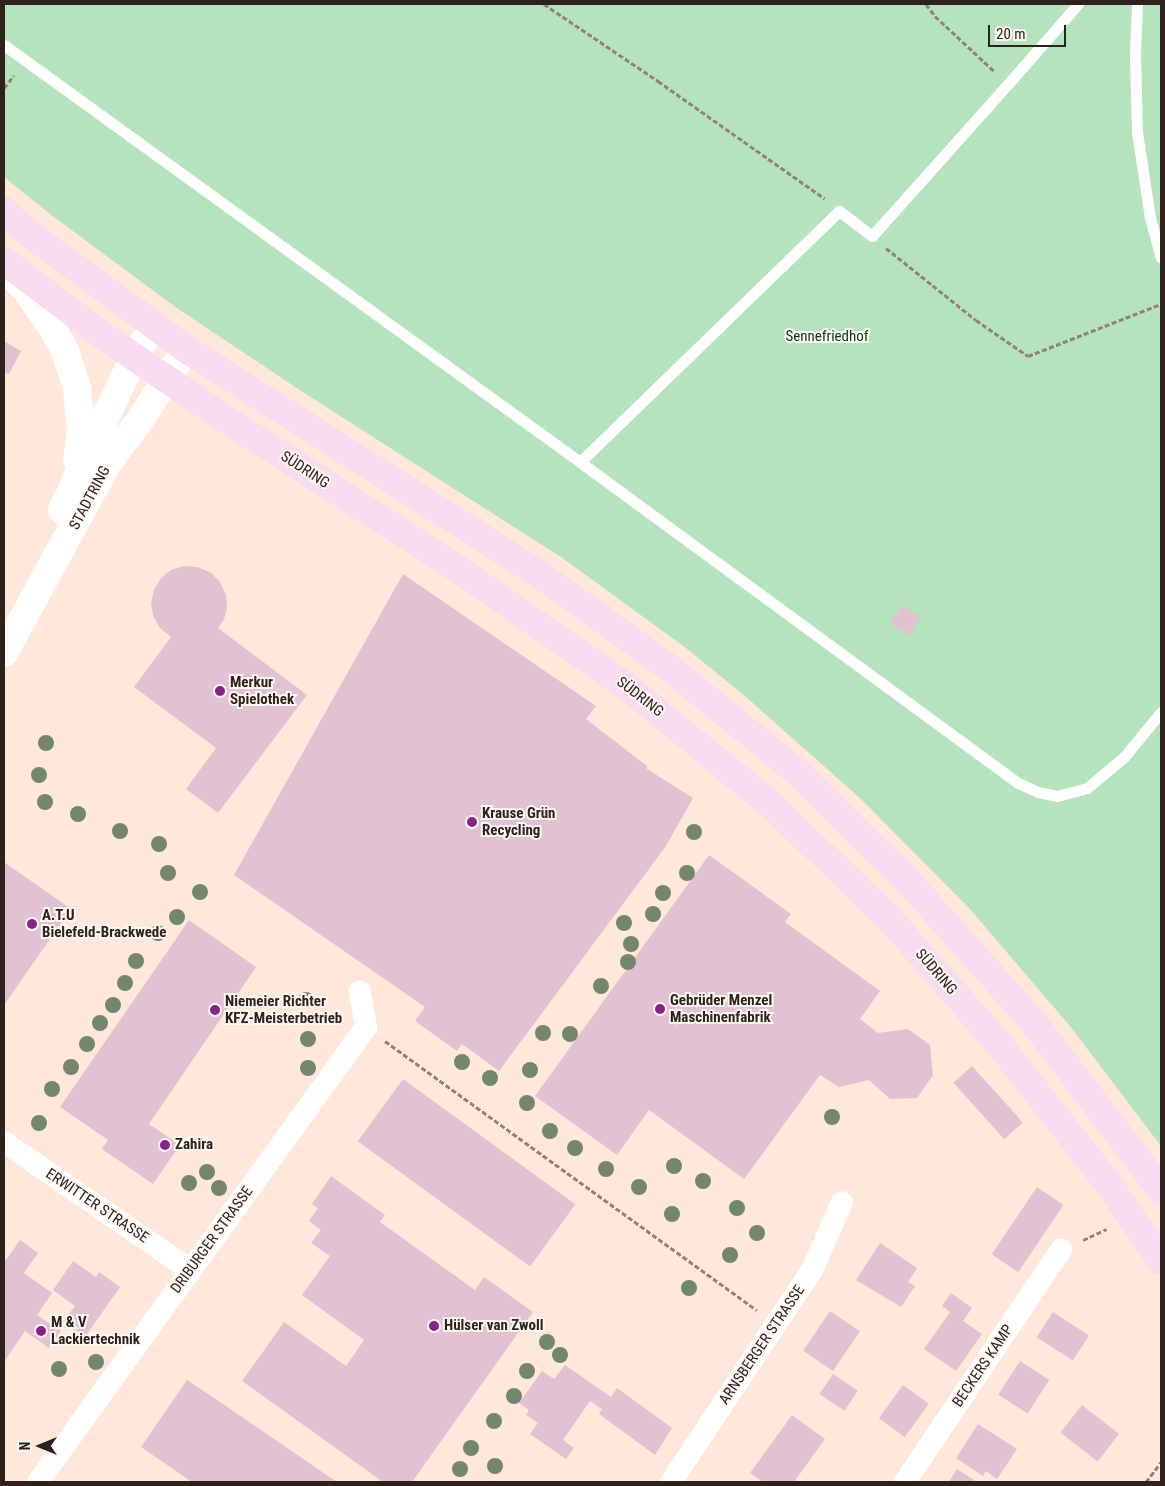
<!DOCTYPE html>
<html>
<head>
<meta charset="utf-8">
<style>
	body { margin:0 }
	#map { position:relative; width:1165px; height:1486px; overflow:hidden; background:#ffe7d9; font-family:"Roboto Condensed",sans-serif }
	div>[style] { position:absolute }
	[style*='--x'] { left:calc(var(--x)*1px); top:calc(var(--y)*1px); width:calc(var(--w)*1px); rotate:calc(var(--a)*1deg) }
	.green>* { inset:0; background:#b5e3bd }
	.building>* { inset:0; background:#e1c2d2; transform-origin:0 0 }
	.path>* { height:3px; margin-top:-1.5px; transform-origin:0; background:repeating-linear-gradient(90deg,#938277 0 5px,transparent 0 7.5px) }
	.service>* { height:11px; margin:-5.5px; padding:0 5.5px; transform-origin:5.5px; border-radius:5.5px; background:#fff }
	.minor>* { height:22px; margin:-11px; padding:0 11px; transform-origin:11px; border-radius:11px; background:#fff }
	.tertiary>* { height:28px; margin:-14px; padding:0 14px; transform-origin:14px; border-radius:14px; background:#fff }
	.secondary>* { height:28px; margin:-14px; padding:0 14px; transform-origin:14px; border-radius:14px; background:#f9dcf0 }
	.trees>* { width:16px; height:16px; margin:-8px; border-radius:50%; background:#73876d }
	.dots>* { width:14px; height:14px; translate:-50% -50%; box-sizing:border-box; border:2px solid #fef8f4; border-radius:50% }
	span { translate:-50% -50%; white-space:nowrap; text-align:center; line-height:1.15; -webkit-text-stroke:4px #fef8f4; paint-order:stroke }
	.park-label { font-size:15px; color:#003915 }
	.street-label { font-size:15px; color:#2e231c }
	.poi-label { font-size:15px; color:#2e231c; font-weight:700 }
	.left { translate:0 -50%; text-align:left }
	.frame { position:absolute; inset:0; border:5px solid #2e231c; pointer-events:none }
	.north { position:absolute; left:15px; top:1421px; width:50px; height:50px; -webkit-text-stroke:4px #fef8f4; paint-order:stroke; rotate:270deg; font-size:14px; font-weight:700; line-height:20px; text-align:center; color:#2e231c }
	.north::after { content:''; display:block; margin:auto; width:18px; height:22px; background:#2e231c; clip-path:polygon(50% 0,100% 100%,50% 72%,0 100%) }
	.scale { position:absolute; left:988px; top:25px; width:78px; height:22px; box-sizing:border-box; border:2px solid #2e231c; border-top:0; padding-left:6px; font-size:15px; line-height:18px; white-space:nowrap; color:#2e231c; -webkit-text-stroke:4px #fef8f4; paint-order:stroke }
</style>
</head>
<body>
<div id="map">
	<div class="green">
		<i style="clip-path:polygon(4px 4px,1161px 4px,1161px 1146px,1070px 1026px,969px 908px,861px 799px,746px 697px,686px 648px,561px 557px,301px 391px,174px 306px,50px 214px,4px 177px)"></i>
	</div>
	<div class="building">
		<i style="clip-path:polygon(4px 341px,21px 351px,9px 374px,4px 372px)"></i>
		<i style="clip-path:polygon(184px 566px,197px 567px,210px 572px,220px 582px,226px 595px,227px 608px,224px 619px,218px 628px,307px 695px,218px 813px,186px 789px,216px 748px,134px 687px,171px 637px,159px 627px,153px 615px,151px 603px,154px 590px,161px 578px,171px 570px)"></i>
		<i style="clip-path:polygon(403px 574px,596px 706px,586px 719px,647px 766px,647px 769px,693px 798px,666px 846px,499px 1071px,462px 1044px,457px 1051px,415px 1021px,425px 1007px,234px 875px)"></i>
		<i style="left:903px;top:605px;width:22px;height:22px;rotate:36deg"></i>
		<i style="clip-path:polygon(709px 855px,791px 914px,785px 922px,880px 991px,860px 1019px,878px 1033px,908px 1029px,930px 1045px,933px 1075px,917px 1098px,890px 1099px,869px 1080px,839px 1087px,820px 1075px,744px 1179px,649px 1110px,617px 1155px,535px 1096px)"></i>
		<i style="clip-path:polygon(4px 862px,71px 909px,4px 1005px)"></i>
		<i style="clip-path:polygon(189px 920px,256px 967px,149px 1124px,180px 1145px,153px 1184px,102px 1149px,108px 1140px,60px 1107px)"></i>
		<i style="left:972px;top:1066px;width:76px;height:25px;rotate:48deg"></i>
		<i style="left:403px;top:1079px;width:213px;height:77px;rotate:36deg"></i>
		<i style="clip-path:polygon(331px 1176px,385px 1215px,380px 1222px,475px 1290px,484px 1277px,533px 1312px,412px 1482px,383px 1482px,242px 1381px,284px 1322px,346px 1366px,364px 1340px,302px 1295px,330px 1256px,311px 1243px,321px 1230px,309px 1221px,318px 1208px,312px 1204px)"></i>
		<i style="left:1037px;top:1187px;width:32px;height:81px;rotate:34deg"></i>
		<i style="clip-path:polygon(20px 1240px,38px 1253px,24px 1273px,52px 1293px,37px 1315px,61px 1331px,49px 1348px,25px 1331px,4px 1362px,4px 1259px,6px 1260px)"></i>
		<i style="clip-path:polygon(880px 1243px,917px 1268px,908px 1282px,915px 1286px,901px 1307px,856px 1280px)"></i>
		<i style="clip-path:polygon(73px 1261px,96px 1277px,99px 1272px,120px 1287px,85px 1337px,64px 1321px,75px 1306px,53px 1290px)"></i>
		<i style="clip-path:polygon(951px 1293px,972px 1308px,963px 1321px,982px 1334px,956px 1371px,924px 1349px,950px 1312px,942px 1306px)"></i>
		<i style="left:830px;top:1311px;width:36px;height:48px;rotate:34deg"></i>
		<i style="left:1053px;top:1312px;width:43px;height:30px;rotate:33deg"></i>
		<i style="left:1020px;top:1361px;width:35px;height:40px;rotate:33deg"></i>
		<i style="clip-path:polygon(565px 1365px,611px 1397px,617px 1388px,672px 1428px,655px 1455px,599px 1414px,602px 1409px,590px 1401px,563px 1440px,574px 1448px,566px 1459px,530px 1434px,538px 1423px,526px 1415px,529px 1410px,519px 1403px,542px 1371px,554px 1379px)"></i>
		<i style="left:833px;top:1374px;width:30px;height:24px;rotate:34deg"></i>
		<i style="clip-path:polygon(187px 1380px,220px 1402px,337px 1482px,192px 1482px,141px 1447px)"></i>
		<i style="left:903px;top:1385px;width:32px;height:41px;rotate:36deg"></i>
		<i style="left:1082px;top:1405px;width:47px;height:35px;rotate:38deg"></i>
		<i style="clip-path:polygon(792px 1415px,825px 1439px,794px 1482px,763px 1482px,750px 1473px)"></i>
		<i style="clip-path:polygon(978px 1424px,1017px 1449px,997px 1479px,986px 1471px,983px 1476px,956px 1458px)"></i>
		<i style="clip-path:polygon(957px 1469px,977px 1482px,949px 1482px)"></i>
	</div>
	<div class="path">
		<i style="--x:544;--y:4;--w:138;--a:34"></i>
		<i style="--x:658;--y:81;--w:204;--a:35.2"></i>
		<i style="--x:926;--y:4;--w:15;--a:53"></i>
		<i style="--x:935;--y:16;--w:82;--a:43"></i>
		<i style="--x:4;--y:88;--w:16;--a:-52"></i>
		<i style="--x:886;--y:248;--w:115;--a:38.7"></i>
		<i style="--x:976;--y:320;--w:63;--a:34.7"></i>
		<i style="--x:1028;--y:356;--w:143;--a:-21.4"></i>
		<i style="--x:385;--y:1041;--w:459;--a:35.9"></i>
		<i style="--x:1083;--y:1240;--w:26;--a:-25"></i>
		<i style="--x:1146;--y:1482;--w:25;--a:-53"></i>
	</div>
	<div class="service">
		<i style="--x:1137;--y:4;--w:52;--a:92.2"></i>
		<i style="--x:1135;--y:56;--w:76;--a:88.5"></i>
		<i style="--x:1137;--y:132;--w:87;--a:81.4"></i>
		<i style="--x:1150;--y:218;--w:41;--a:74.6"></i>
		<i style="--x:4;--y:45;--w:711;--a:35.9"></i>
		<i style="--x:580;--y:462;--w:543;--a:36.24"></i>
		<i style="--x:1018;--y:783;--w:22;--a:24"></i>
		<i style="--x:1038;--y:792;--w:19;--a:12"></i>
		<i style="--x:1057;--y:796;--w:31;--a:-15"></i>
		<i style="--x:1087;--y:788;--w:48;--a:-40"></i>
		<i style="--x:1124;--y:757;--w:58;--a:-50.6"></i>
		<i style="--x:580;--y:462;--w:361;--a:-44.1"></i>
		<i style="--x:839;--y:211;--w:41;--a:37.1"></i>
		<i style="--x:872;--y:236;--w:204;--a:-48.2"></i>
		<i style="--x:1008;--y:84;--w:106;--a:-48.8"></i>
	</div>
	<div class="minor">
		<i style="--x:4;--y:1142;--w:226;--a:34.5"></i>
		<i style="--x:38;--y:1482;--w:561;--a:-54.21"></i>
		<i style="--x:366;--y:1027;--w:36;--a:-100"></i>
		<i style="--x:671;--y:1482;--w:255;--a:-56.4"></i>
		<i style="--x:812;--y:1270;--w:74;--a:-66.2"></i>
		<i style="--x:905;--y:1482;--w:280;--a:-56.1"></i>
	</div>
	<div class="tertiary">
		<i style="--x:9;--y:273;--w:24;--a:45"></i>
		<i style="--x:26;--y:290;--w:38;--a:55"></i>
		<i style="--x:48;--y:321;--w:34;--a:60"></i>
		<i style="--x:65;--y:351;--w:40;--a:72"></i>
		<i style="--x:77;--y:389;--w:41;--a:84.4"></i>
		<i style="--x:81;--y:430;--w:31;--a:97"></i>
		<i style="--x:62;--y:510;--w:169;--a:-64.8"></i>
		<i style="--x:134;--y:357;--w:37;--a:-57"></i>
		<i style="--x:4;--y:653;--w:215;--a:-61.4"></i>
		<i style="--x:107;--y:464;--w:55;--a:-53.1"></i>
		<i style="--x:140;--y:420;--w:85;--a:-57.1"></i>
	</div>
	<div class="secondary">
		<i style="--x:4;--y:210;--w:32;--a:44"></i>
		<i style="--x:27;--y:232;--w:197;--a:36.3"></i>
		<i style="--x:186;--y:349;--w:414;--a:32.5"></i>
		<i style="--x:535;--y:571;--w:161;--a:35.7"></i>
		<i style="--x:666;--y:665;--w:168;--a:39.2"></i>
		<i style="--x:796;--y:771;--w:154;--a:44.5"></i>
		<i style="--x:906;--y:879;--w:194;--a:48.3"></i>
		<i style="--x:1035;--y:1024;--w:208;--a:52.8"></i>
		<i style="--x:4;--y:261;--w:131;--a:37"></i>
		<i style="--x:109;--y:340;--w:143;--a:34.1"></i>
		<i style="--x:227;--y:420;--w:271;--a:32.8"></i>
		<i style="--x:455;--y:567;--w:208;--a:34.8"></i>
		<i style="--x:626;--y:686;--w:185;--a:39.3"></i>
		<i style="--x:769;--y:803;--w:163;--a:43.8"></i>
		<i style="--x:887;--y:916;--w:170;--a:48.8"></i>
		<i style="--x:999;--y:1044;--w:175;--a:52"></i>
		<i style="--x:1107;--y:1182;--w:96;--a:55.6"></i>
	</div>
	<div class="trees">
		<i style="left:46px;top:743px"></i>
		<i style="left:39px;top:775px"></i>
		<i style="left:45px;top:802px"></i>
		<i style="left:78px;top:814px"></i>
		<i style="left:120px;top:831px"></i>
		<i style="left:694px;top:832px"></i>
		<i style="left:159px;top:844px"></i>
		<i style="left:168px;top:873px"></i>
		<i style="left:687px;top:873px"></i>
		<i style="left:200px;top:892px"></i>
		<i style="left:663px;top:893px"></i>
		<i style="left:653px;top:914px"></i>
		<i style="left:177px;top:917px"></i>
		<i style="left:624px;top:923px"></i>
		<i style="left:158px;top:933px"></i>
		<i style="left:631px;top:944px"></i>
		<i style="left:136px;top:961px"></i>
		<i style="left:628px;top:962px"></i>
		<i style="left:125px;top:983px"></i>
		<i style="left:601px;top:986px"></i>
		<i style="left:306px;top:1000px"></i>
		<i style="left:113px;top:1005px"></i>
		<i style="left:100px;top:1023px"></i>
		<i style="left:543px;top:1033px"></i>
		<i style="left:570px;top:1034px"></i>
		<i style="left:308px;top:1039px"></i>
		<i style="left:87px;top:1044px"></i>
		<i style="left:462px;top:1062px"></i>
		<i style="left:71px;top:1067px"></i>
		<i style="left:308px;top:1068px"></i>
		<i style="left:530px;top:1070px"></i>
		<i style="left:490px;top:1078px"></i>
		<i style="left:52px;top:1089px"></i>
		<i style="left:527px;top:1103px"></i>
		<i style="left:832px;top:1117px"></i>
		<i style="left:39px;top:1123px"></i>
		<i style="left:550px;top:1131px"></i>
		<i style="left:575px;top:1148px"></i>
		<i style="left:674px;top:1166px"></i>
		<i style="left:606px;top:1169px"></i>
		<i style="left:207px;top:1172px"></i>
		<i style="left:703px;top:1181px"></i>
		<i style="left:189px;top:1183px"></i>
		<i style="left:639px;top:1187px"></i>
		<i style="left:219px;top:1188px"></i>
		<i style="left:737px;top:1208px"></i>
		<i style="left:672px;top:1214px"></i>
		<i style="left:757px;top:1233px"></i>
		<i style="left:730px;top:1255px"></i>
		<i style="left:689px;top:1288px"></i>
		<i style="left:547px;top:1342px"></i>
		<i style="left:560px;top:1355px"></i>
		<i style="left:96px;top:1362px"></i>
		<i style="left:59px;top:1369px"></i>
		<i style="left:527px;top:1371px"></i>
		<i style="left:514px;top:1396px"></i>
		<i style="left:494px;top:1421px"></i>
		<i style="left:471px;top:1448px"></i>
		<i style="left:495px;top:1466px"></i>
		<i style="left:460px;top:1469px"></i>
	</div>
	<div class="dots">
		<i style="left:220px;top:691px;background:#892188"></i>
		<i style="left:472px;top:822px;background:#892188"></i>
		<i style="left:32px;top:924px;background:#892188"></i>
		<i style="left:660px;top:1009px;background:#892188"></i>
		<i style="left:215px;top:1010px;background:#892188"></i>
		<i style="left:165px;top:1145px;background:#892188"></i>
		<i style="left:434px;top:1326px;background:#892188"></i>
		<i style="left:41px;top:1331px;background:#892188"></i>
	</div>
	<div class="park-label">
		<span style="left:827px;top:337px">Sennefriedhof</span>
	</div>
	<div class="street-label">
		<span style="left:305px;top:470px;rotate:33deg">SÜDRING</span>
		<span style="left:90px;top:498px;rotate:-62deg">STADTRING</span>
		<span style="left:640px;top:697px;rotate:38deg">SÜDRING</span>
		<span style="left:936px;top:972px;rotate:49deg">SÜDRING</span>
		<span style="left:97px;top:1206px;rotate:34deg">ERWITTER STRASSE</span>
		<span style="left:212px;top:1240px;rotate:-54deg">DRIBURGER STRASSE</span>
		<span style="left:762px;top:1345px;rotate:-56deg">ARNSBERGER STRASSE</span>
		<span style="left:983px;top:1366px;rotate:-56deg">BECKERS KAMP</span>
	</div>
	<div class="poi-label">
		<span class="left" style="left:230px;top:691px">Merkur<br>Spielothek</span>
		<span class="left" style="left:482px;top:822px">Krause Grün<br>Recycling</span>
		<span class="left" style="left:42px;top:924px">A.T.U<br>Bielefeld-Brackwede</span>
		<span class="left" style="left:670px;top:1009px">Gebrüder Menzel<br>Maschinenfabrik</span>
		<span class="left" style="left:225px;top:1010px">Niemeier Richter<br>KFZ-Meisterbetrieb</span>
		<span class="left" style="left:175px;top:1145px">Zahira</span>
		<span class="left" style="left:51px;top:1331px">M &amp; V<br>Lackiertechnik</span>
		<span class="left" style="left:444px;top:1326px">Hülser van Zwoll</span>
	</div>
	<div class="frame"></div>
	<div class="north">N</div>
	<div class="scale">20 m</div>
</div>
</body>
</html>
